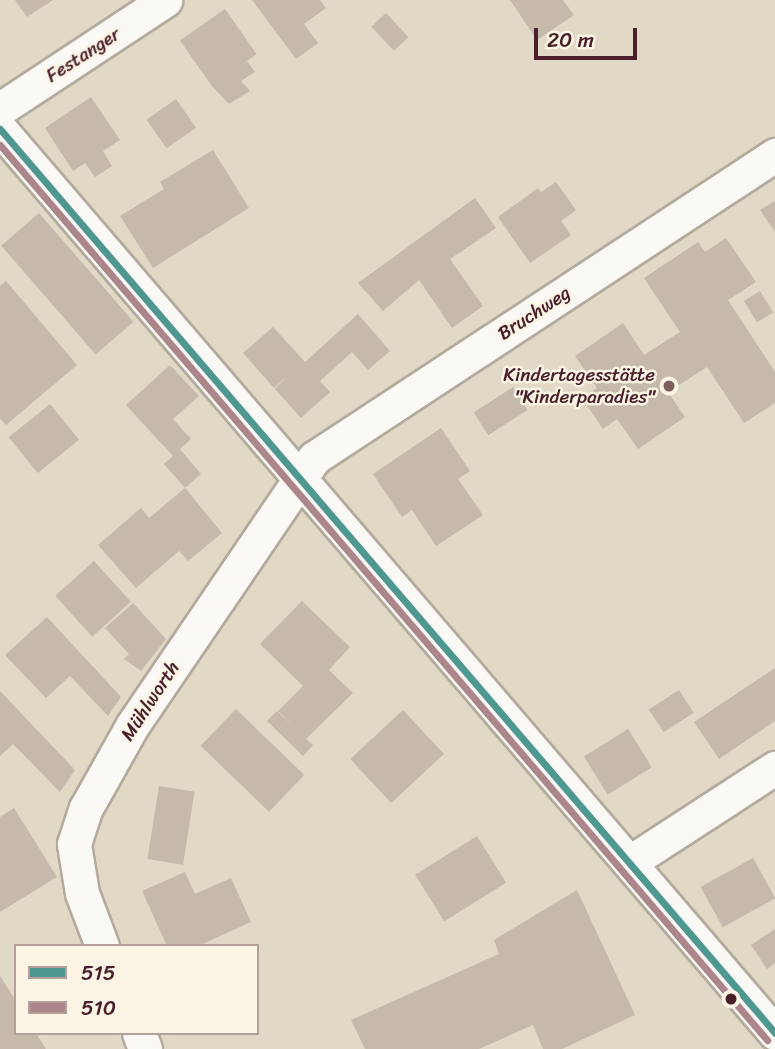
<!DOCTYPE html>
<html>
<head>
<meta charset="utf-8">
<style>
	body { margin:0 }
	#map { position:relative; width:775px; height:1049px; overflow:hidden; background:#e1d8c5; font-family:Sriracha,sans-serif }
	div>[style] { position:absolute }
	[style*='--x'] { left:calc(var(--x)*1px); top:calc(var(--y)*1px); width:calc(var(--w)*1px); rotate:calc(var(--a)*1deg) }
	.building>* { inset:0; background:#c5b9ab; transform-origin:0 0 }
	.roads { filter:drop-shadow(2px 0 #b3aa9e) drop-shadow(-2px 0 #b3aa9e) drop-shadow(0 2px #b3aa9e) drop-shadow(0 -2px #b3aa9e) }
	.minor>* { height:33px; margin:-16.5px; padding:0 16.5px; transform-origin:16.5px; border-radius:16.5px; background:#faf9f6 }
	.bus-1>* { height:7px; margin:-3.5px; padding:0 3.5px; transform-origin:3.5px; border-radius:3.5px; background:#4f988f }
	.bus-2>* { height:7px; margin:-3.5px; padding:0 3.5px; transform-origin:3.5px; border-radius:3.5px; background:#ac868a }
	.dots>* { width:19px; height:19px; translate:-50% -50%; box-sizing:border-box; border:4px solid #fcf5e5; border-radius:50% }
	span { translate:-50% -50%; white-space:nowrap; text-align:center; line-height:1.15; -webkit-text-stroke:5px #fcf5e5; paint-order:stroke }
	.street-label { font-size:19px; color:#4a1f2b }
	.poi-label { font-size:19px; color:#4a1f2b }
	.right { translate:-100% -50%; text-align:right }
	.legend { position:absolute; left:14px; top:944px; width:245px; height:91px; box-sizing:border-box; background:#fcf5e5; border:2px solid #b59f9b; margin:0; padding:9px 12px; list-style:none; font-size:21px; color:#4a1f2b }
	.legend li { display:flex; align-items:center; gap:14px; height:35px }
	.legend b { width:35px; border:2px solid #b59f9b }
	.scale { position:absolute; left:534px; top:28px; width:103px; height:32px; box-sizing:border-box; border:4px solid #4a1f2b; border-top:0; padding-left:9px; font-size:21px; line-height:24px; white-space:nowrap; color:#4a1f2b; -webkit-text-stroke:5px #fcf5e5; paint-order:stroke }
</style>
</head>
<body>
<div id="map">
	<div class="building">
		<i style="clip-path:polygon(15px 0,53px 0,27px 17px)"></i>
		<i style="clip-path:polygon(252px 0,320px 0,326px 8px,304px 24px,318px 43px,296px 59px)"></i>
		<i style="clip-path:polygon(510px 0,563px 0,574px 15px,537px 40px)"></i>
		<i style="left:225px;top:9px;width:55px;height:55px;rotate:55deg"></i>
		<i style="left:386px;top:13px;width:33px;height:20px;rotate:47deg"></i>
		<i style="clip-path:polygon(247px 61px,255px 72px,241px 81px,250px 91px,229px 104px,211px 85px)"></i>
		<i style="clip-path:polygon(91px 97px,120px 140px,103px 151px,112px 166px,95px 177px,85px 163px,73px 171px,45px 128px)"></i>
		<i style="left:176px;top:99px;width:35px;height:36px;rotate:55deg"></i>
		<i style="clip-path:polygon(213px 150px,249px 208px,153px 268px,120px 216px,164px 189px,160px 182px)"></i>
		<i style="clip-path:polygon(556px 182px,576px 210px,561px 221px,571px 235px,530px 263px,498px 217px,538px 188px,541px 192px)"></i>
		<i style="clip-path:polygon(475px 198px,496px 228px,450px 259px,483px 306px,452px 328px,419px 280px,383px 311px,358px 283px)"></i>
		<i style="clip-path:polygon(775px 201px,775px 232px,760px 210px)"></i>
		<i style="left:39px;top:213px;width:144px;height:50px;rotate:49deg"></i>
		<i style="clip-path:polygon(726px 238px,756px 282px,728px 300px,775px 372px,775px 403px,744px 423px,707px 367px,668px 392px,685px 417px,638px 449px,617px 419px,603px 429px,582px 398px,597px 388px,575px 356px,623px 323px,644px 355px,680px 332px,644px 278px,698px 242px,705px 252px)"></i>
		<i style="clip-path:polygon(6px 281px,77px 365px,6px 425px,0 418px,0 286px)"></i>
		<i style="left:760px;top:291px;width:25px;height:19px;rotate:58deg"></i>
		<i style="clip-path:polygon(358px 314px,390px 351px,368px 370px,352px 352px,320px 381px,330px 392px,301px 418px,275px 389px,286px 377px,274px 388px,243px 353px,273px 327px,305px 362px)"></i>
		<i style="clip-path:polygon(170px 365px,199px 396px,173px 419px,191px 439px,180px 449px,201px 474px,185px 488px,164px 464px,173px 456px,126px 405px)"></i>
		<i style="left:513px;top:387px;width:27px;height:47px;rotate:57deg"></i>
		<i style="left:50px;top:404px;width:46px;height:53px;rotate:51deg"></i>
		<i style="clip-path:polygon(441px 428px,470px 471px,458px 479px,483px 515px,436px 546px,412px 510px,402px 517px,373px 474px)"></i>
		<i style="clip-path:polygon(185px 488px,222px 533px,188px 561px,179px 551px,136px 588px,98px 545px,141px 508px,149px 518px)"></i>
		<i style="left:94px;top:561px;width:55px;height:52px;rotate:48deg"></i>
		<i style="clip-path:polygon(302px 601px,350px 647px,329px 670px,353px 693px,306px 739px,313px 745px,303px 756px,267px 721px,277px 711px,297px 730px,278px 711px,303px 686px,260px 644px)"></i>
		<i style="clip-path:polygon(133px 603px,166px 639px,141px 671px,124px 659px,129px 654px,105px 628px)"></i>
		<i style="clip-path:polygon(47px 617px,121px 697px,108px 716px,70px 676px,46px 698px,5px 655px)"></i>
		<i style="clip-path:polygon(775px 668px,775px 721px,719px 759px,694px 722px)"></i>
		<i style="left:679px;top:690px;width:27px;height:36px;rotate:57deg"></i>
		<i style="clip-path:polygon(0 691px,75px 770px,60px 792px,13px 744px,0 756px)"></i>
		<i style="left:236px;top:709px;width:95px;height:51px;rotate:44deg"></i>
		<i style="left:403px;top:710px;width:60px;height:72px;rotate:47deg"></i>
		<i style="left:628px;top:729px;width:45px;height:52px;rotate:58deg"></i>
		<i style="left:159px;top:786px;width:36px;height:74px;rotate:9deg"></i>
		<i style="clip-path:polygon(14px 808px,57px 877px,0 912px,0 817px)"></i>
		<i style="left:477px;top:836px;width:55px;height:73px;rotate:58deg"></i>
		<i style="left:753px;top:858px;width:46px;height:60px;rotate:61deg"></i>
		<i style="clip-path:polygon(185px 872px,195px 894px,231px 878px,251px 922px,198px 946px,167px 946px,142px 891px)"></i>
		<i style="clip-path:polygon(577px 890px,635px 1015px,562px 1049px,543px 1049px,533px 1025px,479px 1049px,365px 1049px,351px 1020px,499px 954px,494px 940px)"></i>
		<i style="clip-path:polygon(775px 929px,775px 963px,767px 969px,751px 945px)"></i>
		<i style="clip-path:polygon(0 976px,16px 1001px,16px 1033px,36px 1033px,46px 1049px,0 1049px)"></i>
	</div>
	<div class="roads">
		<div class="minor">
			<i style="--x:0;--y:109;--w:198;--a:-33.4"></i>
			<i style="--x:0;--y:129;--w:1191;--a:49.39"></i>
			<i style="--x:630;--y:862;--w:173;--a:-33"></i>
			<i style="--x:102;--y:946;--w:57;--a:-110.7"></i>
			<i style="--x:82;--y:893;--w:50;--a:-99.3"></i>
			<i style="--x:74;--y:844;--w:38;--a:-72"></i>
			<i style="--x:86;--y:808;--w:94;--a:-60.7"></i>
			<i style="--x:132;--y:726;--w:324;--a:-55.8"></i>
			<i style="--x:314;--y:458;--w:552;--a:-33.32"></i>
			<i style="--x:139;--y:1033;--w:17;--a:69"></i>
		</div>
	</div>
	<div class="bus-1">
		<i style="--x:0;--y:129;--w:1191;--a:49.39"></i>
	</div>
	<div class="bus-2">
		<i style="--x:0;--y:145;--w:1179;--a:49.4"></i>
	</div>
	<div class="dots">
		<i style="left:669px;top:386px;background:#7f6061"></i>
		<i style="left:731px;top:999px;background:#4a1f2b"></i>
	</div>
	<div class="street-label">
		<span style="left:83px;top:55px;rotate:-33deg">Festanger</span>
		<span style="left:534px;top:313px;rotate:-33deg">Bruchweg</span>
		<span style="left:150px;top:701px;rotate:-57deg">Mühlworth</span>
	</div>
	<div class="poi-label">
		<span class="right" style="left:655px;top:386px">Kindertagesstätte<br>"Kinderparadies"</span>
	</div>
	<ul class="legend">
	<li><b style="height:9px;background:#4f988f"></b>515</li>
	<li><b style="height:9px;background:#ac868a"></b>510</li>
	</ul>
	<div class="scale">20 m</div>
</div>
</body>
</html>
